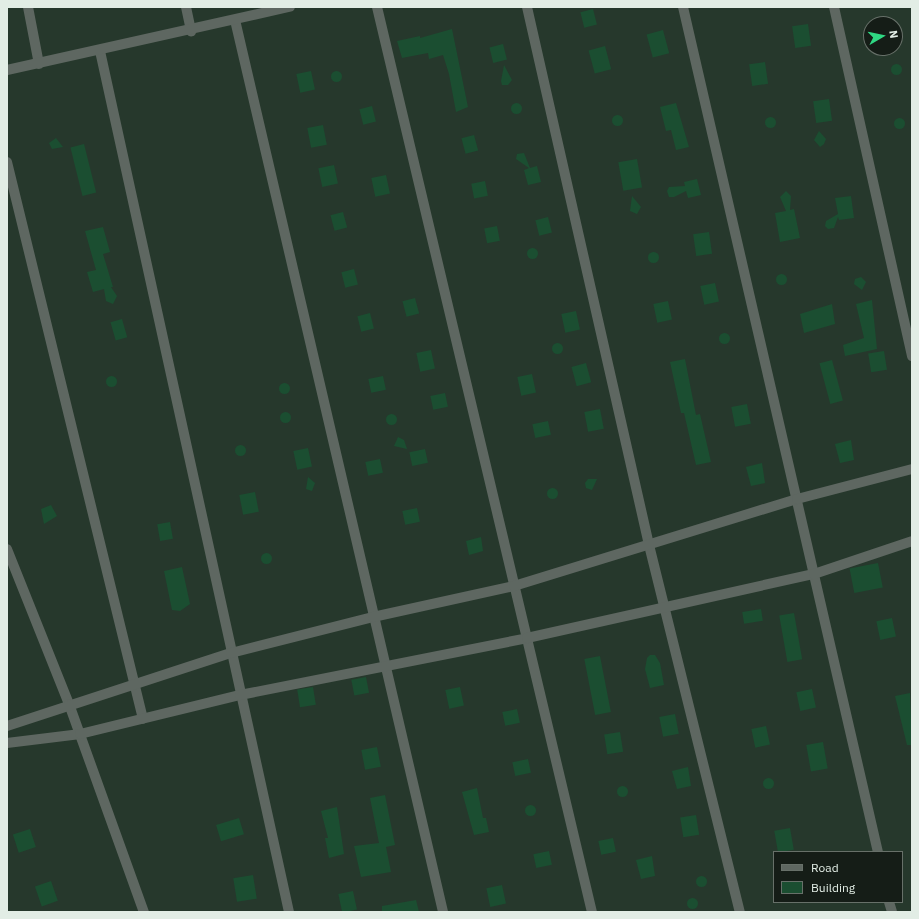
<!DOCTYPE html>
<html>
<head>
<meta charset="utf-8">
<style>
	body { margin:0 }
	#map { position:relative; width:919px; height:919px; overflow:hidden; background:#26382c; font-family:"IBM Plex Sans",sans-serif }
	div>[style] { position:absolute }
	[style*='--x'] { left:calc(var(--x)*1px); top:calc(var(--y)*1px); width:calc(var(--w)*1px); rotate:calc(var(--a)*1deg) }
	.building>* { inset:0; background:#1b4e31; transform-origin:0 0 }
	.round { border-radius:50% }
	.minor>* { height:10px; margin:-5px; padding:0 5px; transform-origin:5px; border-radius:5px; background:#5e6761 }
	span { translate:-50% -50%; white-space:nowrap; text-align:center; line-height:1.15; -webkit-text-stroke:4px #151d17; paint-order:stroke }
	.frame { position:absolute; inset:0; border:8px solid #e2ede5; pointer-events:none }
	.legend { position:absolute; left:773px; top:851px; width:130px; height:52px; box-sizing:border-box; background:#151d17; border:1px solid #677069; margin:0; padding:5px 7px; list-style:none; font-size:12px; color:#e2ede5 }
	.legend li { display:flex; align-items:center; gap:8px; height:20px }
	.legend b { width:20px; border:1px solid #677069 }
	.north { position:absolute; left:863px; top:16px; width:40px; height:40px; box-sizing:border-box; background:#151d17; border:1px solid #677069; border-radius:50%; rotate:81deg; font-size:11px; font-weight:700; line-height:16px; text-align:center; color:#e2ede5 }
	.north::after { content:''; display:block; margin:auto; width:14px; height:18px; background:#2fd883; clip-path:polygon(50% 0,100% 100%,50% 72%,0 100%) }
</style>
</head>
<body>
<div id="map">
	<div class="building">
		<i style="left:593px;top:9px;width:16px;height:13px;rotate:76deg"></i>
		<i style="left:808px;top:24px;width:22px;height:16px;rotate:82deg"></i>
		<i style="clip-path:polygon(452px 29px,468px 107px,456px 112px,449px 74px,443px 55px,429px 59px,428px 53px,402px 58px,397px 41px,420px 36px,420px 38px)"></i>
		<i style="left:663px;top:30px;width:24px;height:17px;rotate:75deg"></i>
		<i style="left:503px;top:44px;width:16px;height:14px;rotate:76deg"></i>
		<i style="left:605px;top:46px;width:24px;height:17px;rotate:75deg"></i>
		<i style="left:765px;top:62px;width:22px;height:16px;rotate:82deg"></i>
		<i class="round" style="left:890.5px;top:63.5px;width:11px;height:11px"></i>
		<i style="clip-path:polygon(504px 65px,512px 80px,508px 85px,502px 85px,501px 81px)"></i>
		<i class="round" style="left:330.5px;top:70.5px;width:11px;height:11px"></i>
		<i style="left:311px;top:71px;width:19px;height:15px;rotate:78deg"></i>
		<i style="left:829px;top:99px;width:22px;height:16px;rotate:82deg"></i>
		<i class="round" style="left:510.5px;top:102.5px;width:11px;height:11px"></i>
		<i style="clip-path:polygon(676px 103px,689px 147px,676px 150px,671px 130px,666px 131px,660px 107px)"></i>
		<i style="left:372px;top:106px;width:16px;height:13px;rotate:76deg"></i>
		<i class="round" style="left:611.5px;top:114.5px;width:11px;height:11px"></i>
		<i class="round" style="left:764.5px;top:116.5px;width:11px;height:11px"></i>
		<i class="round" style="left:893.5px;top:117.5px;width:11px;height:11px"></i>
		<i style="left:323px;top:125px;width:20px;height:16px;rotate:79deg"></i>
		<i style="clip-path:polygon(819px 131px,826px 139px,824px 144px,820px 147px,814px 140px)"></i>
		<i style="left:474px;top:135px;width:16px;height:13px;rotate:75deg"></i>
		<i style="clip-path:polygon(56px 138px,63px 147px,52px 149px,49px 143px)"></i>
		<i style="left:84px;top:144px;width:50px;height:14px;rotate:76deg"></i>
		<i style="clip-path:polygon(524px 153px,530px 168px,537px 166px,541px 182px,528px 185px,524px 170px,529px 168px,516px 159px,517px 154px)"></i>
		<i style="left:637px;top:159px;width:29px;height:19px;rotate:80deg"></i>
		<i style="left:334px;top:165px;width:19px;height:16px;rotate:78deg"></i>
		<i style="left:386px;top:175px;width:19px;height:15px;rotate:78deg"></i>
		<i style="clip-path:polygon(697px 179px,701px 195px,688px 198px,686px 191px,674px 197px,669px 197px,667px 191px,669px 187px,685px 186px,684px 182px)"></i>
		<i style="left:485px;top:181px;width:15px;height:14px;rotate:79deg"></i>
		<i style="clip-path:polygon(786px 191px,791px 196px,790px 210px,794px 209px,800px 238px,780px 242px,775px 213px,786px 211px,780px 197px)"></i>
		<i style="clip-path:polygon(632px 196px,641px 207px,637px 214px,630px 211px)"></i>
		<i style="clip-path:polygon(851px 196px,854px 218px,839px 220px,838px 217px,834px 228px,828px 229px,825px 226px,826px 221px,838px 214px,835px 198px)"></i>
		<i style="left:343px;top:212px;width:16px;height:13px;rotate:75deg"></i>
		<i style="left:548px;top:217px;width:16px;height:13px;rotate:76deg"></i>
		<i style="left:497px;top:226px;width:15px;height:13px;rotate:79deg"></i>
		<i style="clip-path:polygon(103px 227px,110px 252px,103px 254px,113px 287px,111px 287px,117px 296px,113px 304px,106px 301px,104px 289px,93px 292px,87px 272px,96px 270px,85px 231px)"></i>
		<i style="left:709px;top:232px;width:22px;height:16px;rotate:82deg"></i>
		<i class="round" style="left:526.5px;top:247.5px;width:11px;height:11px"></i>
		<i class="round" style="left:647.5px;top:251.5px;width:11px;height:11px"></i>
		<i style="left:354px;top:269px;width:16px;height:13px;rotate:76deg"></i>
		<i class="round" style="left:775.5px;top:273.5px;width:11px;height:11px"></i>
		<i style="clip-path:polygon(861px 277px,866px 282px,862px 290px,854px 284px,855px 279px)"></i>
		<i style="left:715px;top:283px;width:19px;height:15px;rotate:78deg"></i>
		<i style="left:415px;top:298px;width:16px;height:13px;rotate:75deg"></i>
		<i style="clip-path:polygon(872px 300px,877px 349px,845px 356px,843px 345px,864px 338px,856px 304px)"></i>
		<i style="left:668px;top:301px;width:19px;height:15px;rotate:78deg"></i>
		<i style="clip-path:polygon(832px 304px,835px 324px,804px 333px,800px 314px)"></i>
		<i style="left:576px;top:311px;width:19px;height:15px;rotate:78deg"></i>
		<i style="left:370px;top:313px;width:16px;height:13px;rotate:76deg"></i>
		<i style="left:122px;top:319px;width:19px;height:12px;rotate:74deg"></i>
		<i class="round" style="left:718.5px;top:332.5px;width:11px;height:11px"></i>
		<i class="round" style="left:551.5px;top:342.5px;width:11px;height:11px"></i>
		<i style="left:431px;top:350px;width:19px;height:15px;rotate:78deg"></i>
		<i style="left:884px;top:351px;width:19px;height:16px;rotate:81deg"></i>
		<i style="clip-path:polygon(685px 359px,696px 415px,700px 414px,711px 462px,696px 465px,684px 413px,681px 413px,670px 362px)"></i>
		<i style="left:832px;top:360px;width:42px;height:13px;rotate:75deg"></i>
		<i style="left:586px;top:363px;width:20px;height:15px;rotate:75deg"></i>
		<i style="left:532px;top:374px;width:19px;height:15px;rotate:78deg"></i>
		<i class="round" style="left:105.5px;top:375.5px;width:11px;height:11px"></i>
		<i style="left:383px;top:376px;width:14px;height:15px;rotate:78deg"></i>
		<i class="round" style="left:278.5px;top:382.5px;width:11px;height:11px"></i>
		<i style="left:445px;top:393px;width:14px;height:15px;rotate:78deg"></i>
		<i style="left:747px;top:404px;width:20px;height:16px;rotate:79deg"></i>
		<i style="left:600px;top:409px;width:20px;height:16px;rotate:79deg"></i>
		<i class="round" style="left:279.5px;top:411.5px;width:11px;height:11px"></i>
		<i class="round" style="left:385.5px;top:413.5px;width:11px;height:11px"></i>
		<i style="left:548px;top:421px;width:14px;height:16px;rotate:78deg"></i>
		<i style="clip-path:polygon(398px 437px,404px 440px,407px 449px,394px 446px)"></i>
		<i style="clip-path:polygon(851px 440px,854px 460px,840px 463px,835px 444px)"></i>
		<i class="round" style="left:234.5px;top:444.5px;width:11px;height:11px"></i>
		<i style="left:308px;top:448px;width:19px;height:15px;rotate:78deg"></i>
		<i style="left:425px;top:449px;width:14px;height:16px;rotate:78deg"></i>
		<i style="left:380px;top:459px;width:14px;height:15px;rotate:78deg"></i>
		<i style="clip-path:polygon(762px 463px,765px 483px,751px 486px,746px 467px)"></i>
		<i style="clip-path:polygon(308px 477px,315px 483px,312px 491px,306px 489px)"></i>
		<i style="clip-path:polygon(588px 479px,597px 479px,592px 490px,586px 488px,585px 483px)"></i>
		<i class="round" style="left:546.5px;top:487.5px;width:11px;height:11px"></i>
		<i style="left:255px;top:492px;width:20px;height:16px;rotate:79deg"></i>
		<i style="clip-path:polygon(51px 505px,57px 516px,44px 524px,41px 509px)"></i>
		<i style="left:417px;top:508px;width:14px;height:15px;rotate:78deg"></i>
		<i style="left:170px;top:522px;width:17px;height:13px;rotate:80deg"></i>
		<i style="clip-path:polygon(481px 537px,483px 551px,469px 555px,466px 541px)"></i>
		<i class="round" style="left:260.5px;top:552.5px;width:11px;height:11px"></i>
		<i style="left:878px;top:563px;width:25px;height:29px;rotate:79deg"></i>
		<i style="clip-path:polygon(182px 567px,190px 604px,180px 611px,172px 610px,164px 571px)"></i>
		<i style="left:761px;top:609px;width:12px;height:19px;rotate:81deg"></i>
		<i style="left:794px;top:613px;width:47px;height:15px;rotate:80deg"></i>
		<i style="left:892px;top:618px;width:19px;height:16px;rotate:78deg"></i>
		<i style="clip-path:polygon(650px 655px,655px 655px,660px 663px,664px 685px,650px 688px,645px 669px,647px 658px)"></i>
		<i style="left:600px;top:656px;width:57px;height:16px;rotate:79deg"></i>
		<i style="left:366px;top:677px;width:16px;height:15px;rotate:79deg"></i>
		<i style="left:313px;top:687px;width:18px;height:16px;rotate:81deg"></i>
		<i style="left:460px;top:687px;width:19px;height:15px;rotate:78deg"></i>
		<i style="left:812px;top:689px;width:19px;height:16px;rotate:78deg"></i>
		<i style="clip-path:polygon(910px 693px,912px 745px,907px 745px,895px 696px)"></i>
		<i style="left:517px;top:709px;width:14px;height:15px;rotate:78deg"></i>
		<i style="left:675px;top:714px;width:20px;height:16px;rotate:79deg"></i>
		<i style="left:766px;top:726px;width:19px;height:15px;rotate:78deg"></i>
		<i style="left:620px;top:732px;width:20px;height:16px;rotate:81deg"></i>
		<i style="left:823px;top:742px;width:27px;height:17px;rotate:80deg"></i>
		<i style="left:377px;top:747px;width:20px;height:16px;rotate:79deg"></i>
		<i style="left:528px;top:759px;width:14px;height:16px;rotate:78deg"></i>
		<i style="clip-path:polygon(688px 767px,691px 786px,677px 789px,672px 771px)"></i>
		<i class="round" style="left:762.5px;top:777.5px;width:11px;height:11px"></i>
		<i class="round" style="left:616.5px;top:785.5px;width:11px;height:11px"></i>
		<i style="clip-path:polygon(477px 788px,483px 818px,486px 818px,489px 832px,474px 835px,462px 792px)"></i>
		<i style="clip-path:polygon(385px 795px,395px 845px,386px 847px,391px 872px,361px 877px,354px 846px,379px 843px,370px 798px)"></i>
		<i class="round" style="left:524.5px;top:804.5px;width:11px;height:11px"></i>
		<i style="clip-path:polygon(337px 807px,344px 854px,329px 858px,325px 838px,328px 838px,321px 811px)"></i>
		<i style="left:696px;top:815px;width:20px;height:16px;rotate:81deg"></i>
		<i style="left:239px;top:818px;width:17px;height:24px;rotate:73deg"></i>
		<i style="left:790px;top:828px;width:22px;height:16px;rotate:80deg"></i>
		<i style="left:30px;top:829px;width:19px;height:18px;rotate:72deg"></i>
		<i style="left:613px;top:838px;width:14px;height:15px;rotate:78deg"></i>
		<i style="left:549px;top:851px;width:14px;height:16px;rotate:78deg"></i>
		<i style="clip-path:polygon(652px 856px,655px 876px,641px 879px,636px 860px)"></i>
		<i style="left:253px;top:875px;width:24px;height:20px;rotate:81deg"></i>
		<i class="round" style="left:695.5px;top:875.5px;width:11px;height:11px"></i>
		<i style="left:51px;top:881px;width:21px;height:17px;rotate:71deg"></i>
		<i style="left:502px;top:885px;width:19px;height:16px;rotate:78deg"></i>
		<i style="left:353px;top:891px;width:19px;height:15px;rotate:78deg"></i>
		<i class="round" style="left:686.5px;top:897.5px;width:11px;height:11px"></i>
		<i style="clip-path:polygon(416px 900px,419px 912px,382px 912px,382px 906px)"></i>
	</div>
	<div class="minor">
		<i style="--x:28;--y:7;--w:58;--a:79.1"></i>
		<i style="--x:186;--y:7;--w:25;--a:78"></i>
		<i style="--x:377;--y:7;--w:930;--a:76.64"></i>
		<i style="--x:527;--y:7;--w:552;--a:77.22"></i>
		<i style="--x:649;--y:545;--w:378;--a:76.1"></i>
		<i style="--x:683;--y:7;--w:867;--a:77.01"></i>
		<i style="--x:834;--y:7;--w:358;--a:77.4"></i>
		<i style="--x:235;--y:20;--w:916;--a:76.87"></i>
		<i style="--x:100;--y:51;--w:881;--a:77.62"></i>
		<i style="--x:7;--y:70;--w:290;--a:-12.6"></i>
		<i style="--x:7;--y:162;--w:573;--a:76.28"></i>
		<i style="--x:7;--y:549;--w:167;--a:68.2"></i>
		<i style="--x:69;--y:704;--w:221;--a:70.2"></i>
		<i style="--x:7;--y:726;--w:236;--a:-18.1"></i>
		<i style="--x:231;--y:653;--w:146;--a:-14.2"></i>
		<i style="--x:373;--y:617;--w:144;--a:-12.4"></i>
		<i style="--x:514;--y:586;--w:296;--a:-17.1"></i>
		<i style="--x:797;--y:499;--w:119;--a:-14.6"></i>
		<i style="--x:7;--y:743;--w:74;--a:-7"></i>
		<i style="--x:80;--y:734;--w:165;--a:-13.7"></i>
		<i style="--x:240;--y:695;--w:293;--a:-11.2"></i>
		<i style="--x:527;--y:638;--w:294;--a:-12.6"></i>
		<i style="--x:814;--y:574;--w:103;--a:-18.6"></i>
		<i style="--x:889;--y:902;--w:10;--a:73"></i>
	</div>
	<div class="frame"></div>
	<ul class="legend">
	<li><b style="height:5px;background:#5e6761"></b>Road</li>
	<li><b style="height:11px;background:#1b4e31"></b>Building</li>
	</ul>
	<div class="north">N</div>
</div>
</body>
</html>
